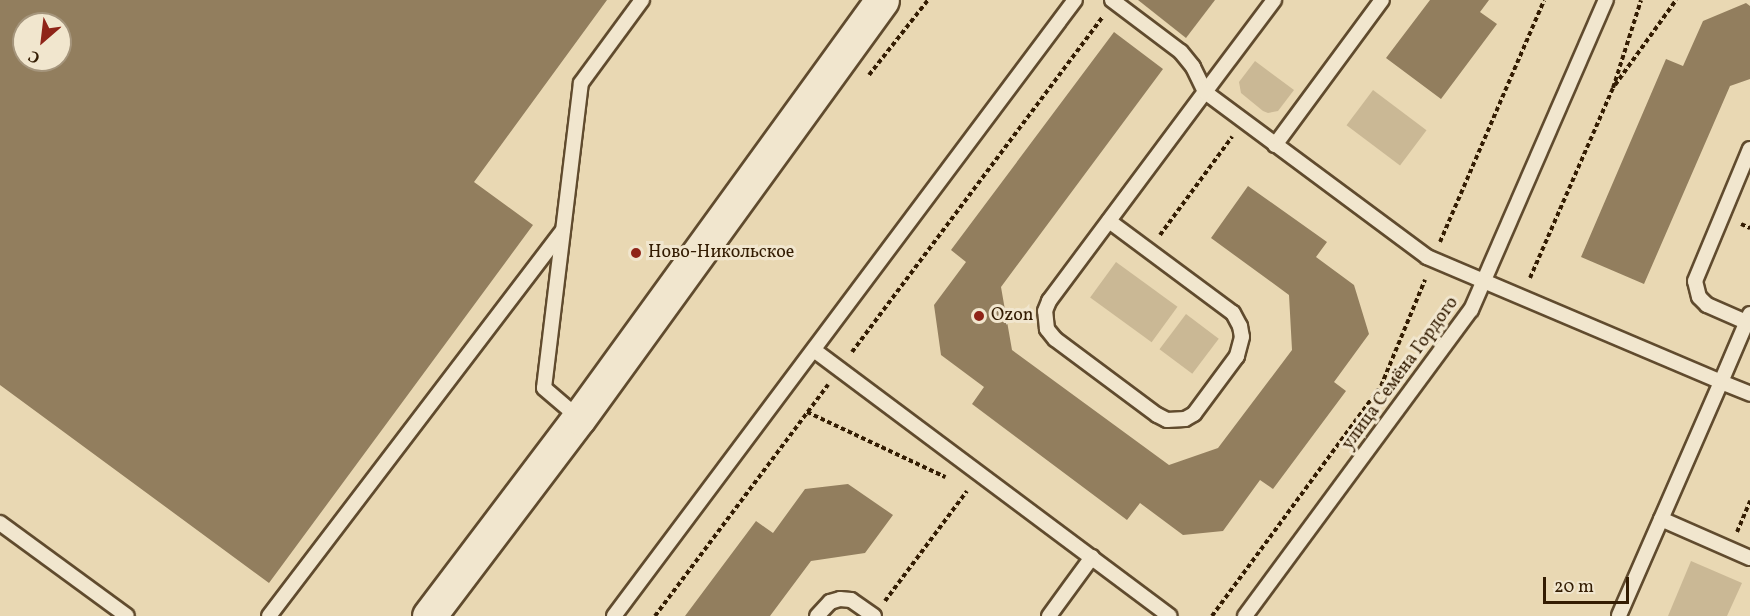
<!DOCTYPE html>
<html>
<head>
<meta charset="utf-8">
<style>
	body { margin:0 }
	#map { position:relative; width:1750px; height:616px; overflow:hidden; background:#e9d8b3; font-family:Vollkorn,serif }
	div>[style] { position:absolute }
	[style*='--x'] { left:calc(var(--x)*1px); top:calc(var(--y)*1px); width:calc(var(--w)*1px); rotate:calc(var(--a)*1deg) }
	.green>* { inset:0; background:#cab895; transform-origin:0 0 }
	.building>* { inset:0; background:#927e5e }
	.path>* { height:4px; margin-top:-2px; transform-origin:0; background:repeating-linear-gradient(90deg,#331c02 0 4.5px,transparent 0 7.5px) }
	.roads { filter:drop-shadow(2px 0 #604b2e) drop-shadow(-2px 0 #604b2e) drop-shadow(0 2px #604b2e) drop-shadow(0 -2px #604b2e) }
	.lane>* { height:14px; margin:-7px; padding:0 7px; transform-origin:7px; border-radius:7px; background:#f1e6ce }
	.secondary>* { height:33px; margin:-16.5px; padding:0 16.5px; transform-origin:16.5px; border-radius:16.5px; background:#f1e6ce }
	.dots>* { width:16px; height:16px; translate:-50% -50%; box-sizing:border-box; border:3px solid #f1e6ce; border-radius:50% }
	span { translate:-50% -50%; white-space:nowrap; text-align:center; line-height:1.15; -webkit-text-stroke:6px #f1e6ce; paint-order:stroke }
	.poi-label { font-size:18px; color:#331c02 }
	.left { translate:0 -50%; text-align:left }
	.street-label { font-size:18px; color:#331c02 }
	.north { position:absolute; left:12px; top:12px; width:60px; height:60px; box-sizing:border-box; background:#f1e6ce; border:2px solid #a5957c; border-radius:50%; rotate:208deg; font-size:16px; font-weight:700; line-height:24px; text-align:center; color:#331c02 }
	.north::after { content:''; display:block; margin:auto; width:21px; height:27px; background:#8f2418; clip-path:polygon(50% 0,100% 100%,50% 72%,0 100%) }
	.scale { position:absolute; left:1543px; top:577px; width:86px; height:27px; box-sizing:border-box; border:3px solid #331c02; border-top:0; padding-left:8px; font-size:18px; line-height:21px; white-space:nowrap; color:#331c02; -webkit-text-stroke:4px #f1e6ce; paint-order:stroke }
</style>
</head>
<body>
<div id="map">
	<div class="green">
		<i style="clip-path:polygon(1255px 61px,1294px 90px,1278px 111px,1268px 113px,1263px 111px,1241px 93px,1239px 82px)"></i>
		<i style="left:1373px;top:90px;width:67px;height:44px;rotate:37deg"></i>
		<i style="left:1116px;top:262px;width:76px;height:44px;rotate:36deg"></i>
		<i style="left:1186px;top:314px;width:41px;height:44px;rotate:37deg"></i>
		<i style="clip-path:polygon(1691px 561px,1742px 583px,1727px 616px,1668px 616px)"></i>
	</div>
	<div class="building">
		<i style="clip-path:polygon(evenodd,0 0,607px 0,474px 182px,533px 225px,269px 583px,0 385px,0 0,24px 24px,60px 24px,60px 60px,24px 60px,24px 24px)"></i>
		<i style="clip-path:polygon(1138px 0,1215px 0,1186px 38px)"></i>
		<i style="clip-path:polygon(1430px 0,1489px 0,1480px 12px,1497px 24px,1441px 99px,1386px 58px)"></i>
		<i style="clip-path:polygon(1746px 3px,1750px 6px,1750px 79px,1730px 86px,1644px 284px,1581px 257px,1666px 59px,1683px 66px,1703px 21px)"></i>
		<i style="clip-path:polygon(1114px 32px,1163px 69px,1001px 287px,1012px 350px,1169px 465px,1218px 448px,1292px 350px,1289px 295px,1211px 238px,1248px 186px,1327px 242px,1316px 257px,1354px 285px,1369px 334px,1334px 382px,1346px 391px,1273px 489px,1260px 480px,1223px 531px,1183px 535px,1140px 503px,1127px 520px,972px 404px,984px 387px,941px 355px,934px 305px,966px 262px,951px 250px)"></i>
		<i style="clip-path:polygon(848px 484px,893px 515px,865px 553px,811px 561px,770px 616px,685px 616px,756px 521px,773px 533px,805px 489px)"></i>
	</div>
	<div class="path">
		<i style="--x:869;--y:75;--w:95;--a:-51.8"></i>
		<i style="--x:1615;--y:85;--w:105;--a:-54.3"></i>
		<i style="--x:1741;--y:224;--w:10;--a:24"></i>
		<i style="--x:1160;--y:235;--w:122;--a:-53.7"></i>
		<i style="--x:1440;--y:242;--w:263;--a:-66.7"></i>
		<i style="--x:1530;--y:278;--w:207;--a:-66.4"></i>
		<i style="--x:1613;--y:88;--w:92;--a:-72.3"></i>
		<i style="--x:852;--y:352;--w:419;--a:-53.2"></i>
		<i style="--x:807;--y:412;--w:153;--a:25.2"></i>
		<i style="--x:1737;--y:532;--w:34;--a:-67"></i>
		<i style="--x:885;--y:601;--w:137;--a:-53.3"></i>
		<i style="--x:655;--y:616;--w:289;--a:-53.2"></i>
		<i style="--x:1212;--y:616;--w:285;--a:-53.7"></i>
		<i style="--x:1381;--y:386;--w:115;--a:-67.5"></i>
	</div>
	<div class="roads">
		<div class="lane">
			<i style="--x:1112;--y:0;--w:86;--a:37"></i>
			<i style="--x:1181;--y:52;--w:19;--a:51"></i>
			<i style="--x:1193;--y:67;--w:28;--a:64"></i>
			<i style="--x:1205;--y:92;--w:277;--a:36.6"></i>
			<i style="--x:1427;--y:257;--w:319;--a:23"></i>
			<i style="--x:1721;--y:382;--w:255;--a:113.6"></i>
			<i style="--x:1275;--y:145;--w:180;--a:-53.6"></i>
			<i style="--x:1109;--y:221;--w:154;--a:36.6"></i>
			<i style="--x:1233;--y:313;--w:15;--a:62"></i>
			<i style="--x:1240;--y:326;--w:11;--a:80"></i>
			<i style="--x:1242;--y:337;--w:20;--a:105"></i>
			<i style="--x:1237;--y:356;--w:72;--a:126.6"></i>
			<i style="--x:1194;--y:414;--w:10;--a:151"></i>
			<i style="--x:1185;--y:419;--w:18;--a:177"></i>
			<i style="--x:1167;--y:420;--w:11;--a:-153"></i>
			<i style="--x:1157;--y:415;--w:127;--a:-143.3"></i>
			<i style="--x:1055;--y:339;--w:13;--a:-129"></i>
			<i style="--x:1047;--y:329;--w:18;--a:-96"></i>
			<i style="--x:1045;--y:311;--w:11;--a:-68"></i>
			<i style="--x:1049;--y:301;--w:261;--a:-53.3"></i>
			<i style="--x:1205;--y:92;--w:115;--a:-53.1"></i>
			<i style="--x:1750;--y:314;--w:74;--a:113.1"></i>
			<i style="--x:1721;--y:382;--w:31;--a:22"></i>
			<i style="--x:1746;--y:322;--w:43;--a:-156.4"></i>
			<i style="--x:1707;--y:305;--w:11;--a:-135"></i>
			<i style="--x:1699;--y:297;--w:16;--a:-104"></i>
			<i style="--x:1695;--y:281;--w:143;--a:-67.4"></i>
			<i style="--x:814;--y:350;--w:444;--a:36.8"></i>
			<i style="--x:579;--y:418;--w:46;--a:-139.4"></i>
			<i style="--x:544;--y:388;--w:307;--a:-83.1"></i>
			<i style="--x:581;--y:83;--w:103;--a:-53.7"></i>
			<i style="--x:1661;--y:519;--w:97;--a:23.7"></i>
			<i style="--x:0;--y:523;--w:157;--a:36.2"></i>
			<i style="--x:269;--y:616;--w:485;--a:-52.7"></i>
			<i style="--x:614;--y:616;--w:769;--a:-53.19"></i>
			<i style="--x:817;--y:616;--w:19;--a:-47"></i>
			<i style="--x:830;--y:602;--w:10;--a:-17"></i>
			<i style="--x:840;--y:599;--w:11;--a:5"></i>
			<i style="--x:851;--y:600;--w:28;--a:35"></i>
			<i style="--x:1049;--y:616;--w:73;--a:-53.9"></i>
			<i style="--x:1245;--y:616;--w:380;--a:-53.6"></i>
			<i style="--x:1471;--y:310;--w:338;--a:-66.5"></i>
		</div>
		<div class="secondary">
			<i style="--x:429;--y:616;--w:248;--a:-52.9"></i>
			<i style="--x:579;--y:418;--w:516;--a:-54.06"></i>
		</div>
	</div>
	<div class="dots">
		<i style="left:636px;top:253px;background:#8f2418"></i>
		<i style="left:979px;top:316px;background:#8f2418"></i>
	</div>
	<div class="poi-label">
		<span class="left" style="left:648px;top:253px">Ново-Никольское</span>
		<span class="left" style="left:991px;top:316px">Ozon</span>
	</div>
	<div class="street-label">
		<span style="left:1401px;top:374px;rotate:-54deg">улица Семёна Гордого</span>
	</div>
	<div class="north">С</div>
	<div class="scale">20 m</div>
</div>
</body>
</html>
